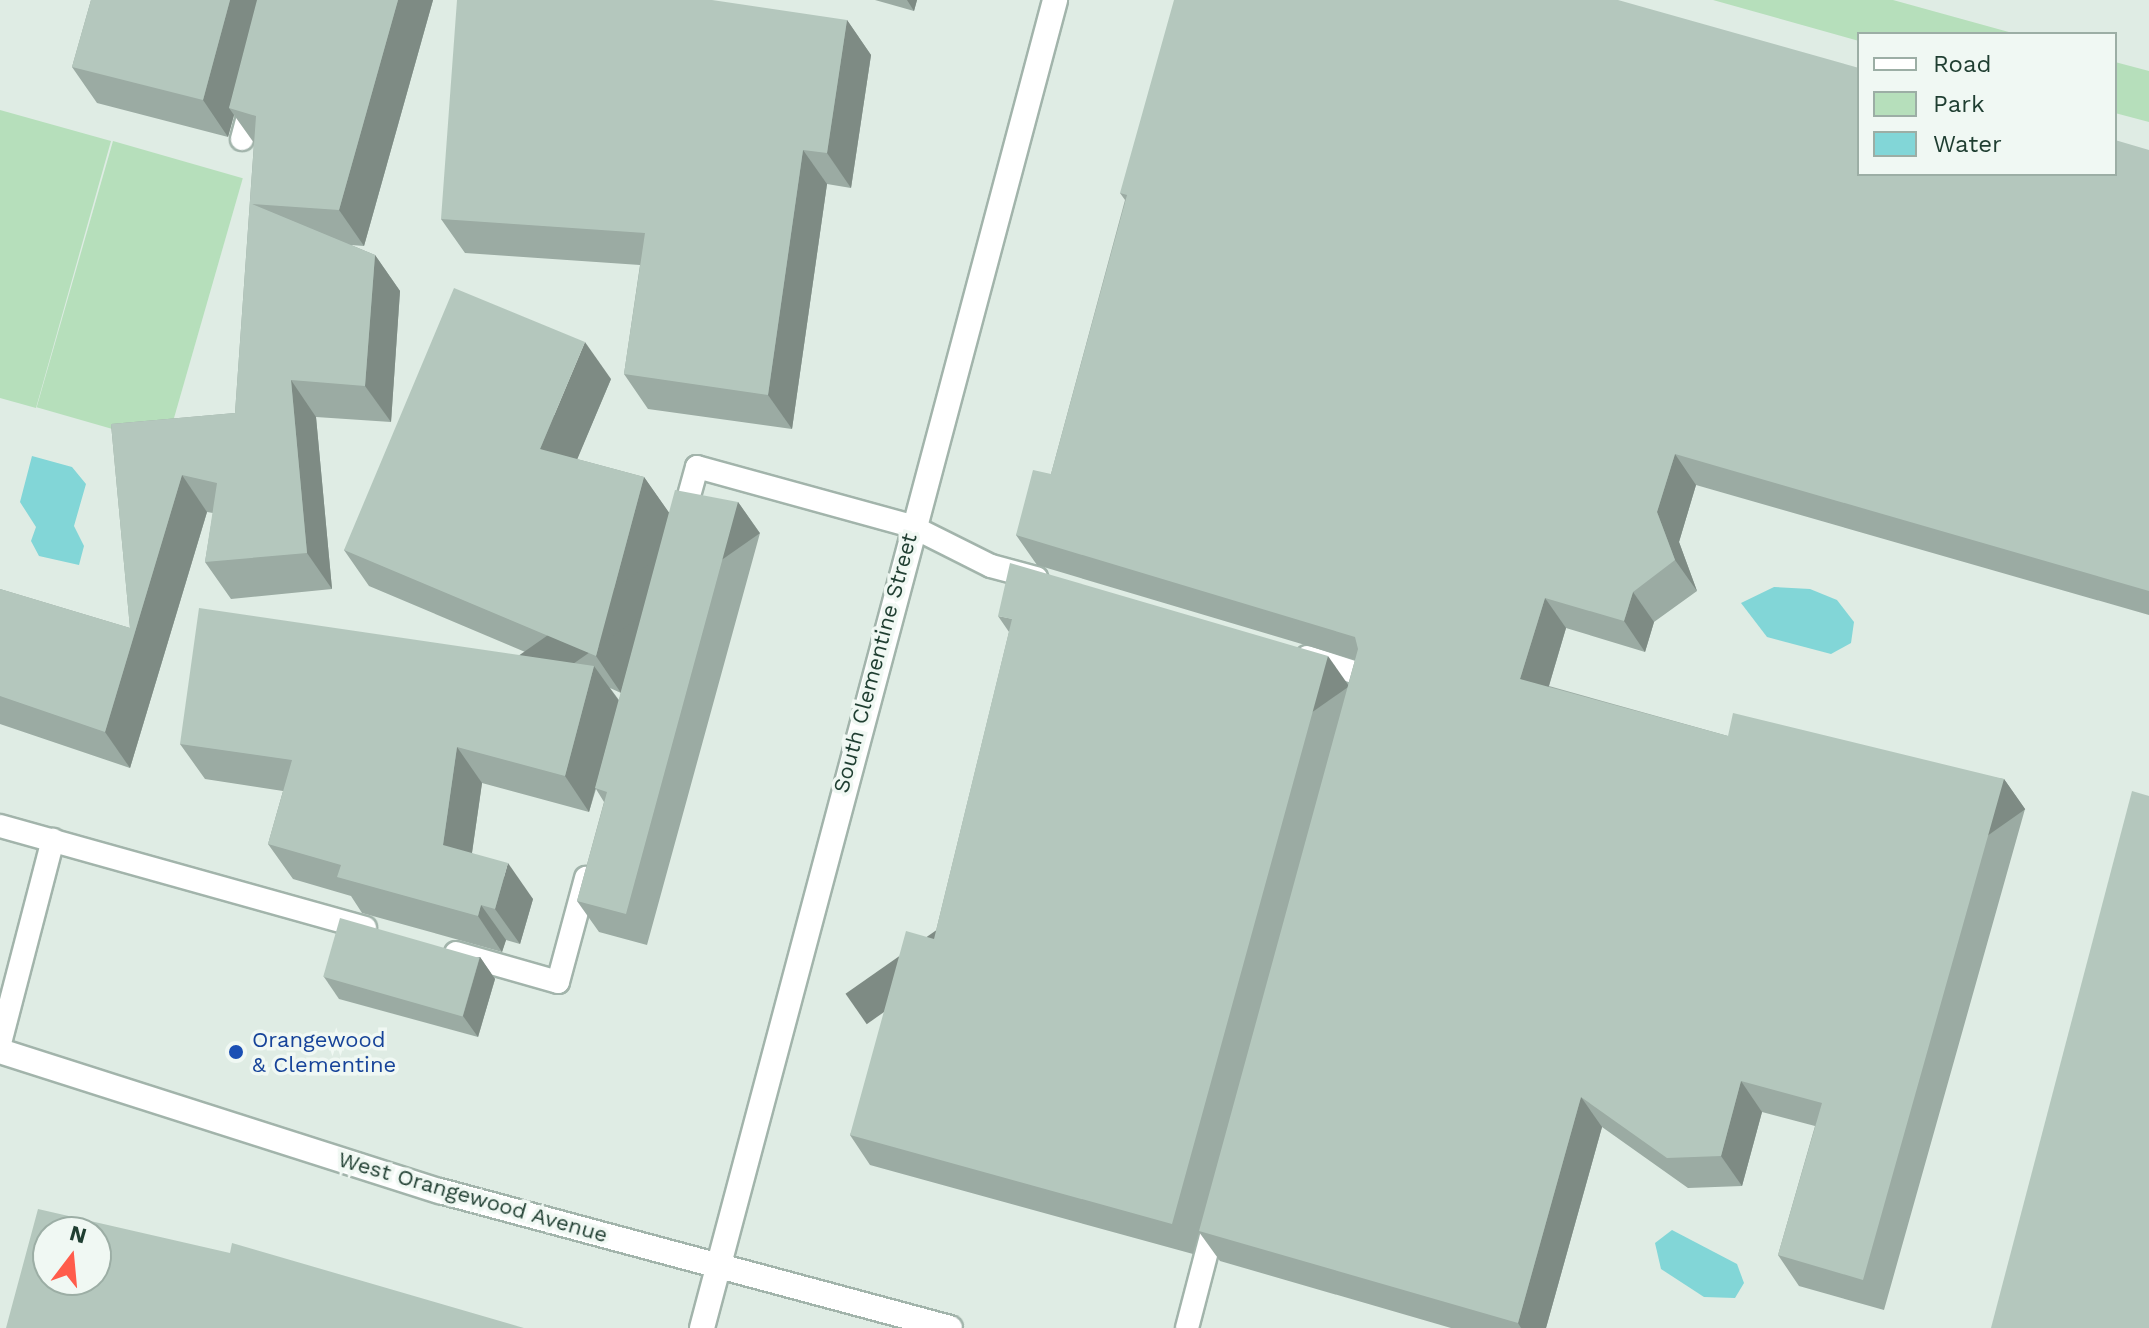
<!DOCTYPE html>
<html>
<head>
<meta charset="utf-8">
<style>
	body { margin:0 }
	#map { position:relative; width:2149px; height:1328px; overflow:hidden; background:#dfece4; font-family:"Work Sans",sans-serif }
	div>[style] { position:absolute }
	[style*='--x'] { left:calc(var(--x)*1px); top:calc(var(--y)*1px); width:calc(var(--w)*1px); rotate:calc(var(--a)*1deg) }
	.green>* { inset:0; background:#b6dfbb; transform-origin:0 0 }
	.water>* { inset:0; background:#82d6d7 }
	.roads { filter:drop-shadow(2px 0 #a2b4ab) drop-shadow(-2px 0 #a2b4ab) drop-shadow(0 2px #a2b4ab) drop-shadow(0 -2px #a2b4ab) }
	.service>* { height:22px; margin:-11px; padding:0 11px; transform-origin:11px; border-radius:11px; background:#fff }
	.minor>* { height:24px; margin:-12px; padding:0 12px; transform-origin:12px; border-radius:12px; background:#fff }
	.secondary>* { height:24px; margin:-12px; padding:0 12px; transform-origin:12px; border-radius:12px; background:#fff }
	.wall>* { inset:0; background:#9baba3 }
	.shaded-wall>* { inset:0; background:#7e8b84; transform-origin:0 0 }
	.building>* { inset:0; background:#b4c7bd; transform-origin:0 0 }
	.dots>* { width:22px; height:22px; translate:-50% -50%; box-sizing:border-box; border:4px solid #f0f8f3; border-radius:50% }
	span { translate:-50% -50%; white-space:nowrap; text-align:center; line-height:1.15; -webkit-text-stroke:7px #f0f8f3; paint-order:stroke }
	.street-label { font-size:22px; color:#1f3e31 }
	.transit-label { font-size:22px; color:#164399 }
	.left { translate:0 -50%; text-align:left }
	.legend { position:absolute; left:1857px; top:32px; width:260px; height:144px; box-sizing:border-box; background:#f0f8f3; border:2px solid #9caea5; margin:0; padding:10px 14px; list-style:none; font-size:24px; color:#1f3e31 }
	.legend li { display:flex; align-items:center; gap:16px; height:40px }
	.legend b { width:40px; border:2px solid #9caea5 }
	.north { position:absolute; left:32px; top:1216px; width:80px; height:80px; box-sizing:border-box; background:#f0f8f3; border:2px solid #9caea5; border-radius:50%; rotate:16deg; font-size:22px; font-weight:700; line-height:32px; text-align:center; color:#1f3e31 }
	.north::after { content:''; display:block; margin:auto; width:28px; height:36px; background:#ff5c4b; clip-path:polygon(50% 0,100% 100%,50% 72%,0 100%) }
</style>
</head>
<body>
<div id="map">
	<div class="green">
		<i style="clip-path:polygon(1713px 0,1893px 0,2016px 34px,1859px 34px,1859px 41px)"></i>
		<i style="clip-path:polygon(2115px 62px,2149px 71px,2149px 122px,2115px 113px)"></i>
		<i style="clip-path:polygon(0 110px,111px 141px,36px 408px,0 398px)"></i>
		<i style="left:113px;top:141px;width:135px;height:277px;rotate:16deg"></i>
	</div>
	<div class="water">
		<i style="clip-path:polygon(32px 456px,72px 467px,86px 484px,74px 526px,84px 546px,79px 565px,39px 556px,31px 541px,36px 527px,20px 502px)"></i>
		<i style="clip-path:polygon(1774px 587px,1810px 589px,1837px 600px,1854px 622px,1851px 643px,1831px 654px,1767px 637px,1741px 603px)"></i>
		<i style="clip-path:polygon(1672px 1230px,1737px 1264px,1744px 1283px,1735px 1298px,1704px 1297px,1661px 1269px,1655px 1243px)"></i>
	</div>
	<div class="roads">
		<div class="service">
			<i style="--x:242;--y:139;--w:38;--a:-75"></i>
			<i style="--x:682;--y:521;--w:56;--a:-74.5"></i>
			<i style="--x:697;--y:467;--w:222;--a:15.4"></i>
			<i style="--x:911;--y:526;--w:89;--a:26.6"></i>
			<i style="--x:991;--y:566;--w:47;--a:14.9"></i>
			<i style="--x:1307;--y:657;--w:62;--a:17.9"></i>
			<i style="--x:1366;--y:676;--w:15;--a:106"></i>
			<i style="--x:0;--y:826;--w:379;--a:15.6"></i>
			<i style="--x:456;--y:953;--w:106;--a:15.9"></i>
			<i style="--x:558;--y:982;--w:108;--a:-74.9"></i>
			<i style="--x:0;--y:1043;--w:210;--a:-75.4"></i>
			<i style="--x:1187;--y:1328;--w:115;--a:-75.4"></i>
		</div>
		<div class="minor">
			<i style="--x:702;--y:1328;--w:1374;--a:-75.11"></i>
		</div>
		<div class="secondary">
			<i style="--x:0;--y:1051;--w:462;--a:17.7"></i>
			<i style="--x:440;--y:1191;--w:528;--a:15.04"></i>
		</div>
	</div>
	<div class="wall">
		<i style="clip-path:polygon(91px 0,433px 0,364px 246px,351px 245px,375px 255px,400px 291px,391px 422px,316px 417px,332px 589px,231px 599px,205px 562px,213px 513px,207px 512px,130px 768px,0 724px,0 589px,130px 628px,111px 424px,235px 413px,254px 143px,234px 115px,228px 137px,97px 103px,72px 67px)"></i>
		<i style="clip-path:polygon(875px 0,917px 0,914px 11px)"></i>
		<i style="clip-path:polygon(847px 20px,871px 55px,851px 188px,827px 184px,792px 429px,648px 409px,624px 374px,640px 265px,465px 253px,441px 219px)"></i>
		<i style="clip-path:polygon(2149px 150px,2149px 615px,1696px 485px,1679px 542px,1697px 591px,1654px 622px,1645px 652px,1566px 628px,1549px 686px,1728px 736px,2004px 779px,2025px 809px,1884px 1310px,1799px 1286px,1778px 1255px,1815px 1126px,1762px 1112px,1742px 1186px,1688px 1188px,1602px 1127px,1546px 1328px,1451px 1328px,1220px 1261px,1199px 1232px,1193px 1254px,870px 1165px,850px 1135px,934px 939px,1009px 632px,998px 616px,1348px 685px,1355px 660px,1037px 565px,1016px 535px,1051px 474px,1125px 200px,1120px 193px)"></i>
		<i style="clip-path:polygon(evenodd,611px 379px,577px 459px,644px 477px,669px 513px,738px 502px,760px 533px,647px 945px,599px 932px,577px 901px,604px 802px,596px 789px,589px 812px,482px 783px,472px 853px,533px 899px,520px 944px,506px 940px,502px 952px,362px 913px,351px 896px,293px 879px,268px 844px,283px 791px,205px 779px,180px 744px,537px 657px,369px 586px,344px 550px,611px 379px,610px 688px,621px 693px,619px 700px,610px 688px)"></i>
		<i style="clip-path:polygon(480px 957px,495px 979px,478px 1037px,339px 999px,324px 977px)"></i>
	</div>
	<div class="shaded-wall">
		<i style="clip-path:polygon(230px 0,265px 0,229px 108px,234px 115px,228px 137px,203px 100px)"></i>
		<i style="clip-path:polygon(398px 0,433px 0,364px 246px,339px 210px)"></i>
		<i style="clip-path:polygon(907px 0,917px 0,914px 11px)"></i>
		<i style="clip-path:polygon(847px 20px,871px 55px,851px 188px,827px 153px)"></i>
		<i style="clip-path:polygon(803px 150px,827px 184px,792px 429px,768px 395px)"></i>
		<i style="clip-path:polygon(375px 255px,400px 291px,391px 422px,365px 386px)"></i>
		<i style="clip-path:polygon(585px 342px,611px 379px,566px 486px,540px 449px)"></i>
		<i style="clip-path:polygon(291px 380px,316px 417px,332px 589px,307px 553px)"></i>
		<i style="clip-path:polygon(1675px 454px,1696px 485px,1679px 542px,1697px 591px,1675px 560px,1657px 512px)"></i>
		<i style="clip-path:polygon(182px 475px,207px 512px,130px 768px,105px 732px)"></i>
		<i style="clip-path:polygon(644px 477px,670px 514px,621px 693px,596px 656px)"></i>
		<i style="left:738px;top:502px;width:38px;height:427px;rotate:55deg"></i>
		<i style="clip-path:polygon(1633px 592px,1654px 622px,1645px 652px,1624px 621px)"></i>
		<i style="clip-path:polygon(1545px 598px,1566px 628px,1542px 709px,1520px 679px)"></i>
		<i style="left:1328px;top:656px;width:37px;height:589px;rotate:55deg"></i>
		<i style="clip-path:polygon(594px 666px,619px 701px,589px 812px,565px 776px)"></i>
		<i style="clip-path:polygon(457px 747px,482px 783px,468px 880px,443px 845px)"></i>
		<i style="left:2004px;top:779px;width:37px;height:520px;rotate:55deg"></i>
		<i style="clip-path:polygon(508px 863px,533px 899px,520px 944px,495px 909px)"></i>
		<i style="clip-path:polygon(481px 905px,506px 940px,502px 952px,478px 916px)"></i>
		<i style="clip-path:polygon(480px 957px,495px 979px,478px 1037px,463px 1016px)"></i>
		<i style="clip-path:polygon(1741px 1081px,1762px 1112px,1742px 1186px,1721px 1156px)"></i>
		<i style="clip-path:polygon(1581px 1097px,1602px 1127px,1546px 1328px,1521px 1328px,1518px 1323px)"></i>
	</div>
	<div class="building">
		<i style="clip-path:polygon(91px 0,230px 0,203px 100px,72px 67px)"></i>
		<i style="clip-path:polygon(257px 0,398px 0,339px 210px,252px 204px,375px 255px,365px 386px,291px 380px,307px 553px,205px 562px,217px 483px,182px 475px,105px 732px,0 696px,0 589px,130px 628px,111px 424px,235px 413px,256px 116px,229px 108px)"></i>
		<i style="clip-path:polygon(457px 0,712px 0,847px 20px,827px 153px,803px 150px,768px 395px,624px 374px,645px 233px,441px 219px)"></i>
		<i style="clip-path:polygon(1174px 0,1618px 0,1859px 68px,1859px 174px,2115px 174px,2115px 140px,2149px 150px,2149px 591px,1675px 454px,1657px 512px,1675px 560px,1633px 592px,1624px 621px,1545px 598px,1520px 679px,1728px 736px,1733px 713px,2004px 779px,1863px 1280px,1778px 1255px,1822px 1103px,1741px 1081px,1721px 1156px,1667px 1158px,1581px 1097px,1518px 1323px,1199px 1231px,1358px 649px,1355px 637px,1016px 535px,1033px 470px,1051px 474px,1127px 195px,1120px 193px)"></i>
		<i style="clip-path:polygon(454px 288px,585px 342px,540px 449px,644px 477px,596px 656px,344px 550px)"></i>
		<i style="clip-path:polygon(675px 490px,738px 502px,626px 914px,577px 901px,607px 792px,595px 788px)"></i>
		<i style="clip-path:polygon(1010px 563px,1328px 656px,1172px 1224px,850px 1135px,906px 931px,934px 939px,1012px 619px,998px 616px)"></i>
		<i style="clip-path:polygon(199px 608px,594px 666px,565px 776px,457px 747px,443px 845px,508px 863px,495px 909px,481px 905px,478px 916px,337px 877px,341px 865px,268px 844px,292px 760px,180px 744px)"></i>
		<i style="clip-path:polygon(2132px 791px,2149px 796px,2149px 1328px,1991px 1328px)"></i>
		<i style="left:340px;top:918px;width:145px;height:61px;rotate:16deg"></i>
		<i style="clip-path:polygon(evenodd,38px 1209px,230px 1253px,232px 1243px,524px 1328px,6px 1328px,38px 1209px,48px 1232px,96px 1232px,96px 1280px,48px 1280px,48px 1232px)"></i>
	</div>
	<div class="dots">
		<i style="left:236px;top:1052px;background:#1a4fb4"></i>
	</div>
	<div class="street-label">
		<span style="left:875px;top:663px;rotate:-75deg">South Clementine Street</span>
		<span style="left:473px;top:1197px;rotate:16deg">West Orangewood Avenue</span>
	</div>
	<div class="transit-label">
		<span class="left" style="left:252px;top:1052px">Orangewood<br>&amp; Clementine</span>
	</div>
	<ul class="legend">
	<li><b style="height:10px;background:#fff"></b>Road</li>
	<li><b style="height:22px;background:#b6dfbb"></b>Park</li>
	<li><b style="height:22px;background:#82d6d7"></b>Water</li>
	</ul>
	<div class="north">N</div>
</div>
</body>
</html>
